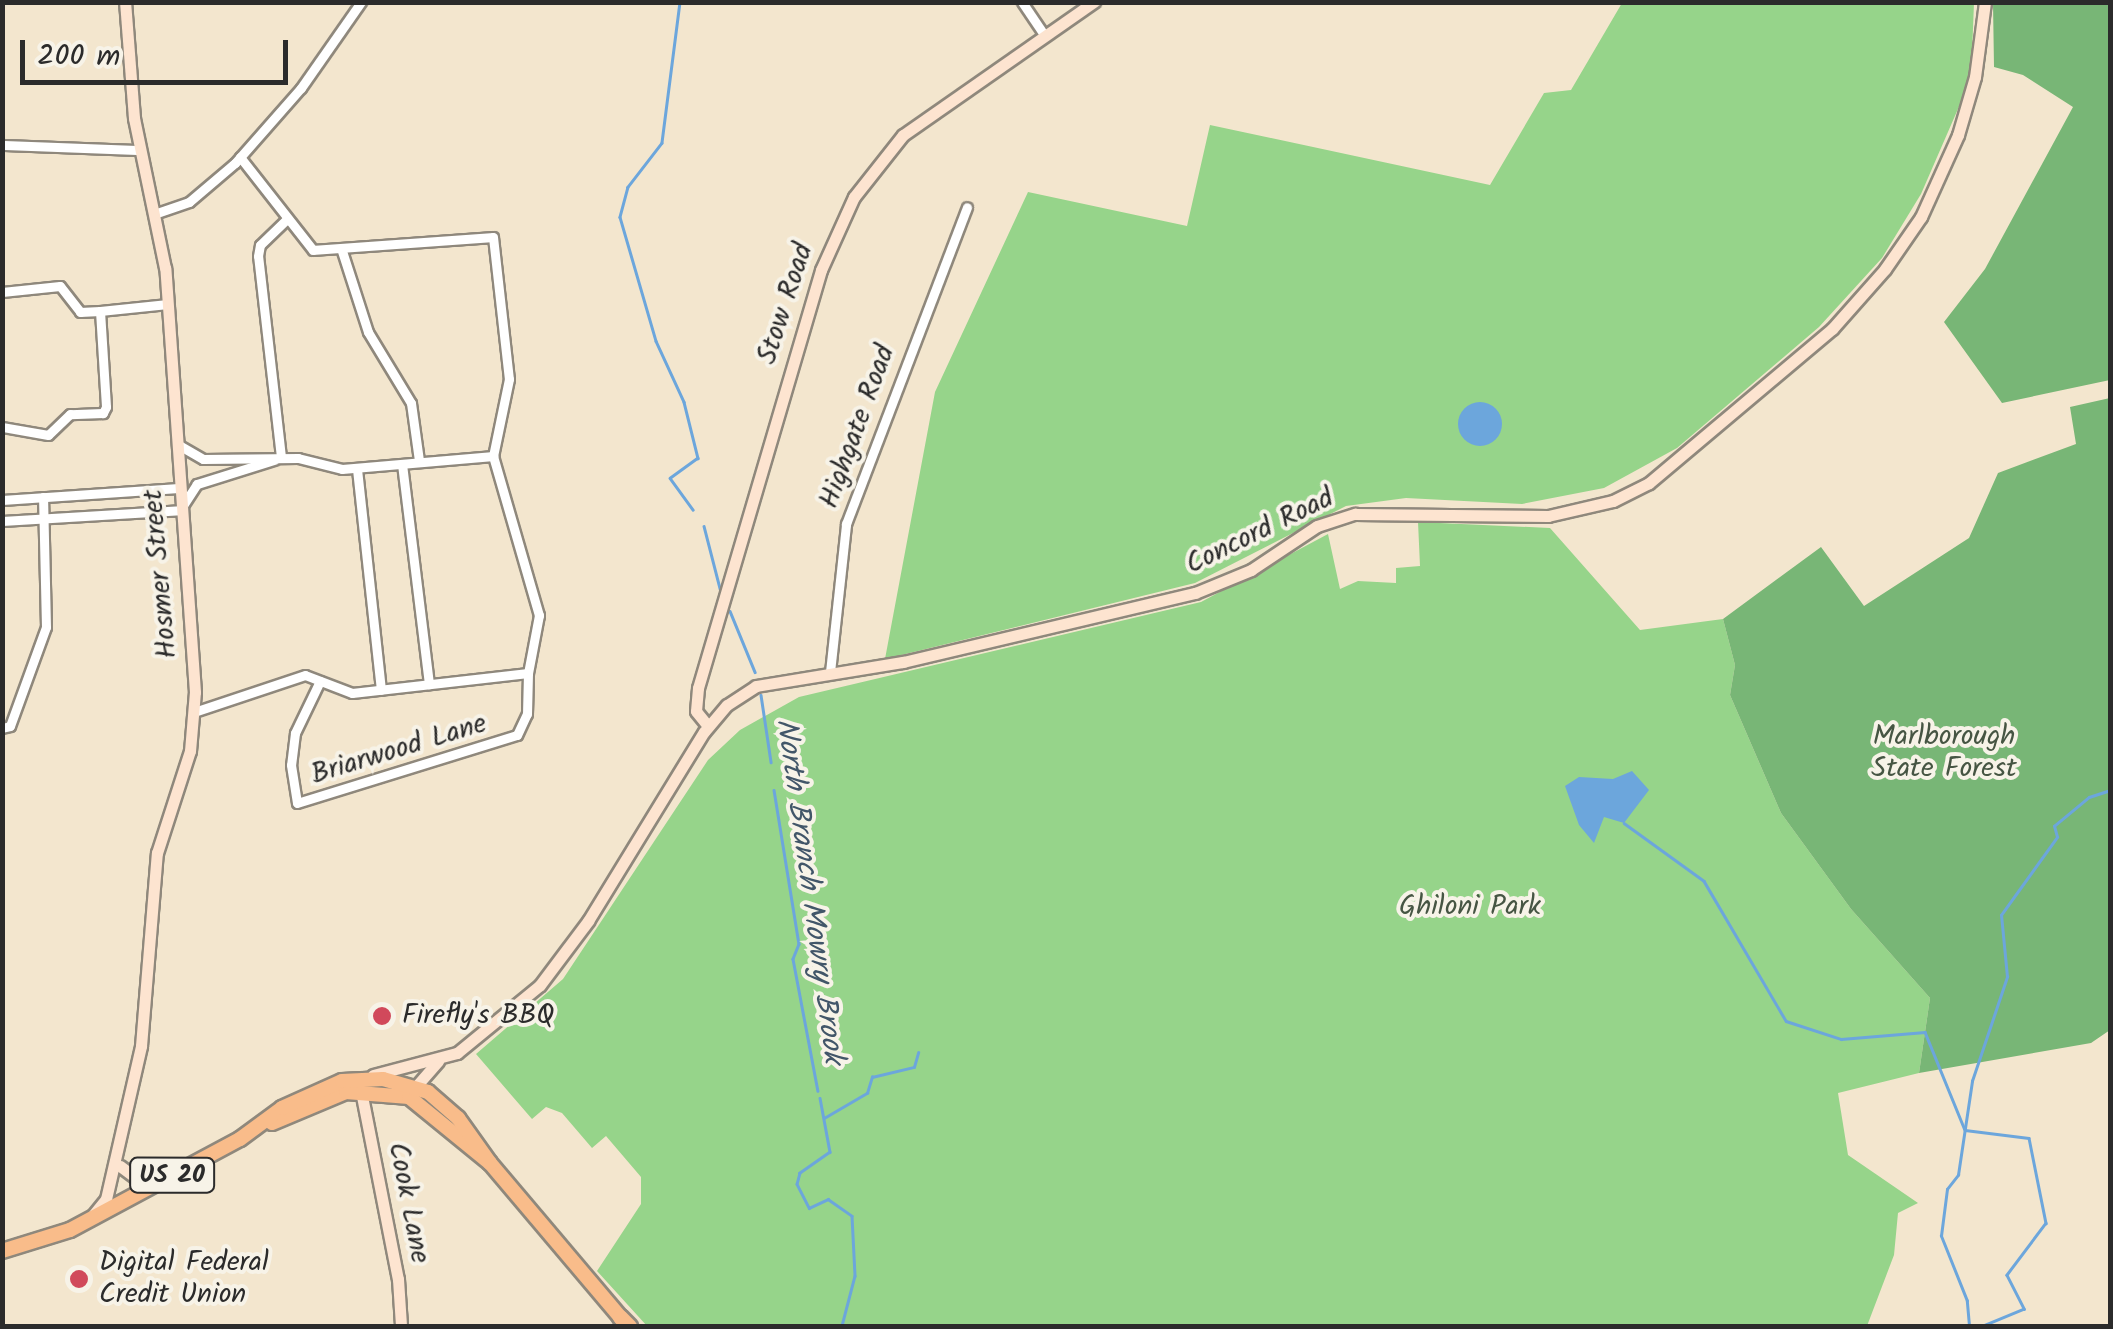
<!DOCTYPE html>
<html>
<head>
<meta charset="utf-8">
<style>
	body { margin:0 }
	#map { position:relative; width:2113px; height:1329px; overflow:hidden; background:#f3e6ce; font-family:Kalam,sans-serif }
	div>[style] { position:absolute }
	[style*='--x'] { left:calc(var(--x)*1px); top:calc(var(--y)*1px); width:calc(var(--w)*1px); rotate:calc(var(--a)*1deg) }
	.green>* { inset:0; background:#96d48a }
	.forest>* { inset:0; background:#78b676 }
	.water>* { inset:0; background:#6ca6dc }
	.round { border-radius:50% }
	.stream>* { height:2.5px; margin:-1.25px; padding:0 1.25px; transform-origin:1.25px; border-radius:1.25px; background:#6ca6dc }
	.roads { filter:drop-shadow(2px 0 #8f887c) drop-shadow(-2px 0 #8f887c) drop-shadow(0 2px #8f887c) drop-shadow(0 -2px #8f887c) }
	.street>* { height:9px; margin:-4.5px; padding:0 4.5px; transform-origin:4.5px; border-radius:4.5px; background:#fff }
	.secondary>* { height:11px; margin:-5.5px; padding:0 5.5px; transform-origin:5.5px; border-radius:5.5px; background:#fde4d0 }
	.primary>* { height:14px; margin:-7px; padding:0 7px; transform-origin:7px; border-radius:7px; background:#f9bc8a }
	.highway>* { height:15px; margin:-7.5px; padding:0 7.5px; transform-origin:7.5px; border-radius:7.5px; background:#f9bc8a }
	.dots>* { width:28px; height:28px; translate:-50% -50%; box-sizing:border-box; border:5px solid #f7f3e8; border-radius:50% }
	span { translate:-50% -50%; white-space:nowrap; text-align:center; line-height:1.15; -webkit-text-stroke:8px #f7f3e8; paint-order:stroke }
	.shield-label span { padding:2px 8px; background:#f7f3e8; border:2px solid; border-radius:8px; -webkit-text-stroke-width:0 }
	.shield-label { font-size:25px; color:#2b2b2b; font-weight:700 }
	.street-label { font-size:28px; color:#2b2b2b }
	.park-label { font-size:28px; color:#465543 }
	.poi-label { font-size:28px; color:#2b2b2b }
	.left { translate:0 -50%; text-align:left }
	.water-label { font-size:30px; color:#425669; font-style:italic }
	.frame { position:absolute; inset:0; border:5px solid #2b2b2b; pointer-events:none }
	.scale { position:absolute; left:20px; top:40px; width:268px; height:45px; box-sizing:border-box; border:5px solid #2b2b2b; border-top:0; padding-left:12px; font-size:30px; line-height:35px; white-space:nowrap; color:#2b2b2b; -webkit-text-stroke:8px #f7f3e8; paint-order:stroke }
</style>
</head>
<body>
<div id="map">
	<div class="green">
		<i style="clip-path:polygon(1622px 3px,1974px 3px,1971px 79px,1921px 194px,1882px 258px,1819px 327px,1677px 448px,1604px 488px,1522px 504px,1406px 498px,1346px 506px,1195px 583px,885px 659px,935px 392px,1028px 192px,1187px 226px,1210px 125px,1490px 185px,1544px 93px,1571px 90px)"></i>
		<i style="clip-path:polygon(1418px 522px,1550px 528px,1640px 630px,1723px 619px,1735px 665px,1730px 695px,1781px 813px,1851px 909px,1930px 998px,1919px 1073px,1838px 1093px,1848px 1155px,1918px 1203px,1898px 1213px,1894px 1255px,1867px 1326px,647px 1326px,597px 1271px,641px 1204px,641px 1177px,606px 1136px,592px 1148px,562px 1113px,546px 1107px,532px 1119px,476px 1054px,563px 979px,708px 760px,740px 730px,799px 697px,1201px 602px,1328px 534px,1340px 589px,1358px 581px,1396px 583px,1396px 568px,1420px 566px)"></i>
	</div>
	<div class="forest">
		<i style="clip-path:polygon(1993px 3px,2110px 3px,2110px 380px,2002px 403px,1944px 322px,1985px 269px,2073px 107px,2023px 75px,1994px 67px)"></i>
		<i style="clip-path:polygon(2110px 398px,2110px 1030px,2091px 1043px,1919px 1073px,1930px 998px,1851px 909px,1781px 813px,1730px 695px,1735px 665px,1723px 619px,1821px 547px,1864px 606px,1969px 538px,1998px 473px,2076px 444px,2070px 407px)"></i>
	</div>
	<div class="water">
		<i class="round" style="left:1458px;top:402px;width:44px;height:44px"></i>
		<i style="clip-path:polygon(1632px 771px,1649px 790px,1624px 823px,1604px 817px,1594px 843px,1579px 825px,1565px 786px,1579px 777px,1613px 779px)"></i>
	</div>
	<div class="stream">
		<i style="--x:680;--y:2;--w:142;--a:97.3"></i>
		<i style="--x:662;--y:143;--w:56;--a:127.7"></i>
		<i style="--x:628;--y:187;--w:31;--a:105"></i>
		<i style="--x:620;--y:217;--w:129;--a:73.8"></i>
		<i style="--x:656;--y:341;--w:67;--a:65.3"></i>
		<i style="--x:684;--y:402;--w:58;--a:76"></i>
		<i style="--x:698;--y:458;--w:34;--a:144"></i>
		<i style="--x:670;--y:478;--w:39;--a:54"></i>
		<i style="--x:704;--y:526;--w:68;--a:75.6"></i>
		<i style="--x:730;--y:611;--w:66;--a:67.7"></i>
		<i style="--x:761;--y:695;--w:68;--a:81.5"></i>
		<i style="--x:774;--y:790;--w:156;--a:80.8"></i>
		<i style="--x:799;--y:944;--w:16;--a:112"></i>
		<i style="--x:793;--y:959;--w:134;--a:79.3"></i>
		<i style="--x:1624;--y:823;--w:99;--a:35.9"></i>
		<i style="--x:1704;--y:881;--w:162;--a:59.6"></i>
		<i style="--x:1786;--y:1021;--w:58;--a:18.1"></i>
		<i style="--x:1841;--y:1039;--w:84;--a:-4.8"></i>
		<i style="--x:1925;--y:1032;--w:106;--a:67.8"></i>
		<i style="--x:1965;--y:1130;--w:64;--a:7.1"></i>
		<i style="--x:2029;--y:1138;--w:87;--a:78.7"></i>
		<i style="--x:2046;--y:1223;--w:65;--a:126.9"></i>
		<i style="--x:2007;--y:1275;--w:38;--a:63"></i>
		<i style="--x:2024;--y:1309;--w:44;--a:157.5"></i>
		<i style="--x:820;--y:1098;--w:55;--a:79.5"></i>
		<i style="--x:830;--y:1152;--w:37;--a:145"></i>
		<i style="--x:800;--y:1173;--w:11;--a:105"></i>
		<i style="--x:797;--y:1184;--w:27;--a:63"></i>
		<i style="--x:809;--y:1208;--w:21;--a:-25"></i>
		<i style="--x:828;--y:1199;--w:29;--a:35"></i>
		<i style="--x:852;--y:1216;--w:60;--a:87.1"></i>
		<i style="--x:855;--y:1276;--w:52;--a:104.6"></i>
		<i style="--x:824;--y:1118;--w:50;--a:-30.2"></i>
		<i style="--x:867;--y:1093;--w:17;--a:-73"></i>
		<i style="--x:872;--y:1077;--w:43;--a:-13.4"></i>
		<i style="--x:914;--y:1067;--w:15;--a:-74"></i>
		<i style="--x:1969;--y:1326;--w:25;--a:-95"></i>
		<i style="--x:1967;--y:1301;--w:70;--a:-111.8"></i>
		<i style="--x:1941;--y:1236;--w:47;--a:-82.7"></i>
		<i style="--x:1947;--y:1189;--w:18;--a:-52"></i>
		<i style="--x:1958;--y:1175;--w:95;--a:-81.5"></i>
		<i style="--x:1972;--y:1081;--w:110;--a:-71.4"></i>
		<i style="--x:2007;--y:977;--w:62;--a:-95.5"></i>
		<i style="--x:2001;--y:915;--w:96;--a:-54.3"></i>
		<i style="--x:2057;--y:837;--w:11;--a:-105"></i>
		<i style="--x:2054;--y:826;--w:45;--a:-39.6"></i>
		<i style="--x:2089;--y:797;--w:22;--a:-18"></i>
	</div>
	<div class="roads">
		<div class="street">
			<i style="--x:1022;--y:2;--w:41;--a:55.9"></i>
			<i style="--x:2;--y:145;--w:137;--a:2.1"></i>
			<i style="--x:240;--y:157;--w:118;--a:51.9"></i>
			<i style="--x:313;--y:250;--w:180;--a:-4.1"></i>
			<i style="--x:493;--y:237;--w:143;--a:83.6"></i>
			<i style="--x:509;--y:379;--w:79;--a:101.7"></i>
			<i style="--x:154;--y:214;--w:37;--a:-19"></i>
			<i style="--x:189;--y:202;--w:60;--a:-40.3"></i>
			<i style="--x:235;--y:163;--w:100;--a:-48.7"></i>
			<i style="--x:301;--y:88;--w:105;--a:-55.1"></i>
			<i style="--x:342;--y:251;--w:85;--a:72.2"></i>
			<i style="--x:368;--y:332;--w:83;--a:58.8"></i>
			<i style="--x:411;--y:403;--w:59;--a:82.1"></i>
			<i style="--x:2;--y:292;--w:58;--a:-5.9"></i>
			<i style="--x:60;--y:286;--w:33;--a:52"></i>
			<i style="--x:80;--y:312;--w:20;--a:-3"></i>
			<i style="--x:100;--y:311;--w:96;--a:86.4"></i>
			<i style="--x:106;--y:407;--w:7;--a:117"></i>
			<i style="--x:103;--y:413;--w:33;--a:178"></i>
			<i style="--x:70;--y:414;--w:30;--a:136"></i>
			<i style="--x:48;--y:435;--w:47;--a:-170.1"></i>
			<i style="--x:100;--y:311;--w:68;--a:-5.9"></i>
			<i style="--x:177;--y:444;--w:30;--a:30"></i>
			<i style="--x:203;--y:459;--w:95;--a:-0.6"></i>
			<i style="--x:298;--y:458;--w:45;--a:14"></i>
			<i style="--x:342;--y:469;--w:152;--a:-4.9"></i>
			<i style="--x:493;--y:456;--w:166;--a:73.9"></i>
			<i style="--x:539;--y:615;--w:59;--a:100.7"></i>
			<i style="--x:528;--y:673;--w:177;--a:173.5"></i>
			<i style="--x:352;--y:693;--w:50;--a:-159"></i>
			<i style="--x:305;--y:675;--w:117;--a:161.6"></i>
			<i style="--x:281;--y:457;--w:202;--a:-96.5"></i>
			<i style="--x:258;--y:256;--w:11;--a:-80"></i>
			<i style="--x:260;--y:245;--w:36;--a:-44"></i>
			<i style="--x:402;--y:464;--w:222;--a:83"></i>
			<i style="--x:357;--y:469;--w:222;--a:83.8"></i>
			<i style="--x:2;--y:500;--w:177;--a:-3.9"></i>
			<i style="--x:2;--y:521;--w:178;--a:-3.5"></i>
			<i style="--x:180;--y:510;--w:31;--a:-57"></i>
			<i style="--x:197;--y:484;--w:81;--a:-17.3"></i>
			<i style="--x:830;--y:672;--w:149;--a:-83.8"></i>
			<i style="--x:846;--y:524;--w:339;--a:-69.1"></i>
			<i style="--x:320;--y:681;--w:58;--a:115.7"></i>
			<i style="--x:295;--y:733;--w:32;--a:97"></i>
			<i style="--x:291;--y:765;--w:38;--a:81"></i>
			<i style="--x:297;--y:803;--w:230;--a:-17.2"></i>
			<i style="--x:517;--y:735;--w:23;--a:-65"></i>
			<i style="--x:527;--y:714;--w:41;--a:-88.6"></i>
			<i style="--x:2;--y:728;--w:8;--a:-14"></i>
			<i style="--x:10;--y:726;--w:105;--a:-70"></i>
			<i style="--x:46;--y:627;--w:130;--a:-91.3"></i>
		</div>
		<div class="secondary">
			<i style="--x:708;--y:726;--w:19;--a:-129"></i>
			<i style="--x:696;--y:711;--w:23;--a:-85"></i>
			<i style="--x:698;--y:688;--w:436;--a:-73.6"></i>
			<i style="--x:821;--y:270;--w:80;--a:-65.7"></i>
			<i style="--x:854;--y:197;--w:79;--a:-51.7"></i>
			<i style="--x:903;--y:135;--w:233;--a:-34.9"></i>
			<i style="--x:373;--y:1075;--w:87;--a:-14.7"></i>
			<i style="--x:457;--y:1053;--w:107;--a:-39.3"></i>
			<i style="--x:540;--y:985;--w:80;--a:-53.1"></i>
			<i style="--x:588;--y:921;--w:222;--a:-58.5"></i>
			<i style="--x:704;--y:732;--w:35;--a:-50"></i>
			<i style="--x:727;--y:705;--w:35;--a:-33"></i>
			<i style="--x:756;--y:686;--w:149;--a:-9.3"></i>
			<i style="--x:903;--y:662;--w:300;--a:-13.3"></i>
			<i style="--x:1195;--y:593;--w:61;--a:-22.3"></i>
			<i style="--x:1251;--y:570;--w:79;--a:-33.7"></i>
			<i style="--x:1317;--y:526;--w:40;--a:-18"></i>
			<i style="--x:1355;--y:514;--w:193;--a:0.6"></i>
			<i style="--x:1548;--y:516;--w:67;--a:-13"></i>
			<i style="--x:1613;--y:501;--w:40;--a:-26.6"></i>
			<i style="--x:1649;--y:483;--w:239;--a:-40.1"></i>
			<i style="--x:1832;--y:329;--w:80;--a:-48.5"></i>
			<i style="--x:1885;--y:269;--w:63;--a:-55.3"></i>
			<i style="--x:1921;--y:217;--w:90;--a:-65.7"></i>
			<i style="--x:1958;--y:135;--w:60;--a:-73.7"></i>
			<i style="--x:1975;--y:77;--w:76;--a:-82.4"></i>
			<i style="--x:361;--y:1091;--w:192;--a:78.9"></i>
			<i style="--x:398;--y:1279;--w:47;--a:86.3"></i>
			<i style="--x:412;--y:1091;--w:40;--a:-49"></i>
			<i style="--x:120;--y:1166;--w:21;--a:37"></i>
			<i style="--x:137;--y:1179;--w:29;--a:-10"></i>
			<i style="--x:93;--y:1215;--w:21;--a:-51"></i>
			<i style="--x:106;--y:1199;--w:157;--a:-77.1"></i>
			<i style="--x:141;--y:1046;--w:194;--a:-85.3"></i>
			<i style="--x:157;--y:853;--w:107;--a:-72.1"></i>
			<i style="--x:190;--y:751;--w:59;--a:-85.2"></i>
			<i style="--x:195;--y:692;--w:425;--a:-94"></i>
			<i style="--x:165;--y:268;--w:153;--a:-101.7"></i>
			<i style="--x:134;--y:118;--w:116;--a:-94.4"></i>
		</div>
		<div class="primary">
			<i style="--x:272;--y:1123;--w:80;--a:-22.7"></i>
			<i style="--x:346;--y:1092;--w:63;--a:4.5"></i>
			<i style="--x:409;--y:1097;--w:104;--a:39.2"></i>
			<i style="--x:490;--y:1163;--w:202;--a:49.8"></i>
			<i style="--x:2;--y:1251;--w:71;--a:-17.2"></i>
			<i style="--x:70;--y:1230;--w:193;--a:-28.2"></i>
			<i style="--x:240;--y:1139;--w:52;--a:-36.4"></i>
			<i style="--x:282;--y:1108;--w:66;--a:-24.2"></i>
			<i style="--x:342;--y:1081;--w:41;--a:-2.8"></i>
			<i style="--x:383;--y:1079;--w:47;--a:16.1"></i>
			<i style="--x:428;--y:1092;--w:40;--a:41"></i>
			<i style="--x:458;--y:1118;--w:55;--a:54.6"></i>
		</div>
		<div class="highway">
			<i style="--x:620;--y:1317;--w:13;--a:45"></i>
		</div>
	</div>
	<div class="dots">
		<i style="left:382px;top:1016px;background:#d1495b"></i>
		<i style="left:79px;top:1279px;background:#d1495b"></i>
	</div>
	<div class="shield-label">
		<span style="left:172px;top:1175px">US 20</span>
	</div>
	<div class="street-label">
		<span style="left:786px;top:304px;rotate:-72deg">Stow Road</span>
		<span style="left:858px;top:427px;rotate:-70deg">Highgate Road</span>
		<span style="left:1260px;top:532px;rotate:-26deg">Concord Road</span>
		<span style="left:161px;top:574px;rotate:-95deg">Hosmer Street</span>
		<span style="left:399px;top:750px;rotate:-17deg">Briarwood Lane</span>
		<span style="left:408px;top:1203px;rotate:79deg">Cook Lane</span>
	</div>
	<div class="park-label">
		<span style="left:1944px;top:753px">Marlborough<br>State Forest</span>
		<span style="left:1470px;top:907px">Ghiloni Park</span>
	</div>
	<div class="poi-label">
		<span class="left" style="left:402px;top:1016px">Firefly's BBQ</span>
		<span class="left" style="left:99px;top:1279px">Digital Federal<br>Credit Union</span>
	</div>
	<div class="water-label">
		<span style="left:809px;top:891px;rotate:82deg">North Branch Mowry Brook</span>
	</div>
	<div class="frame"></div>
	<div class="scale">200 m</div>
</div>
</body>
</html>
